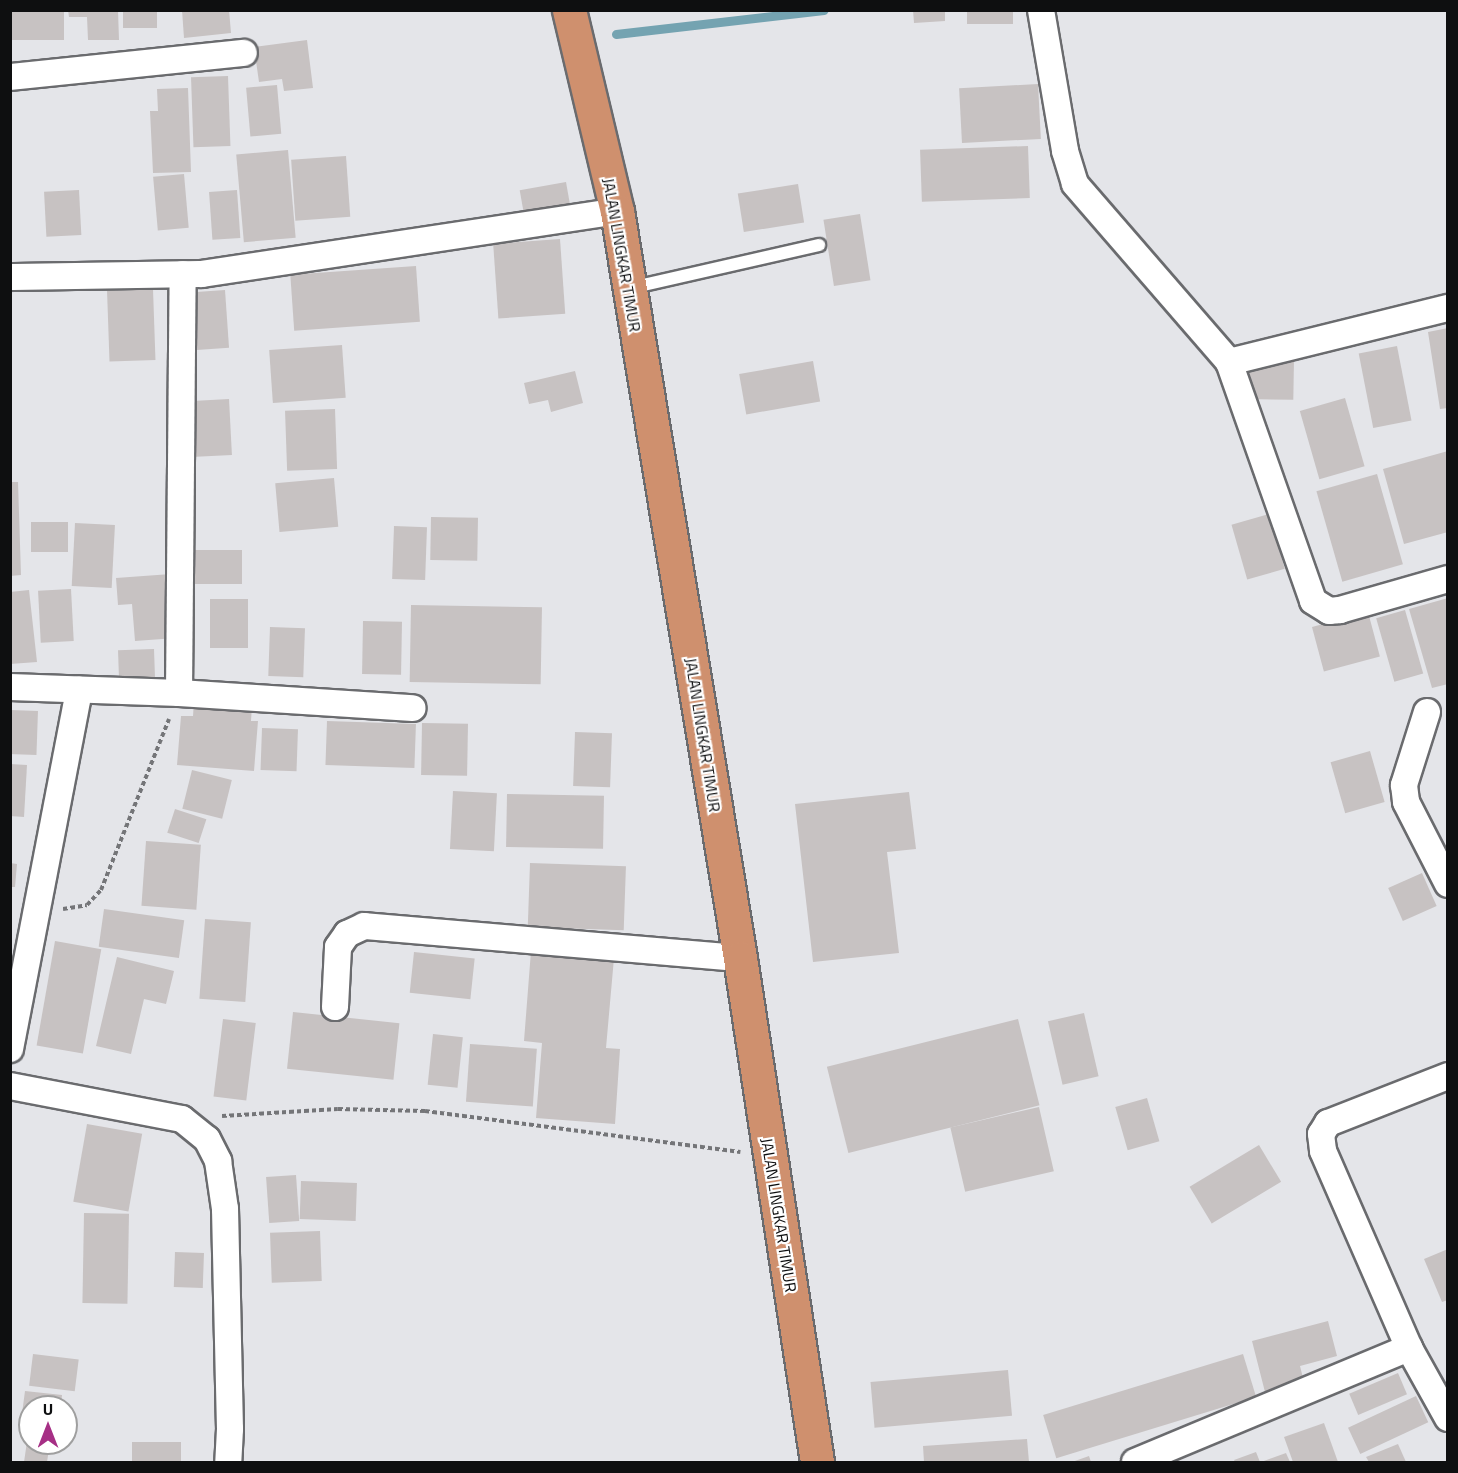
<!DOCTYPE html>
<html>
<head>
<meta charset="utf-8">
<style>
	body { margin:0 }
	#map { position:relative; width:1458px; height:1473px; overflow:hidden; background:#e4e5e9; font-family:"Titillium Web",sans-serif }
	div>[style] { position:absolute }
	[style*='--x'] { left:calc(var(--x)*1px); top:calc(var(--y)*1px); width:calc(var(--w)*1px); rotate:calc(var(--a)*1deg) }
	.stream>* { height:9px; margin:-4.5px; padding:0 4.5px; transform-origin:4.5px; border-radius:4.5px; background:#74a3b1 }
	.building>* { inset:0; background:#c7c2c2; transform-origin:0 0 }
	.path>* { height:4px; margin-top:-2px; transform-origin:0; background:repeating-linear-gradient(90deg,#747578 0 4.5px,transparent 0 7.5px) }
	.roads { filter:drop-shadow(2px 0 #6a6b6e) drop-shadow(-2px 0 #6a6b6e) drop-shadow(0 2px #6a6b6e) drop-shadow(0 -2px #6a6b6e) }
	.service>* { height:12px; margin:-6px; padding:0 6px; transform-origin:6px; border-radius:6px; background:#fff }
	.minor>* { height:26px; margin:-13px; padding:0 13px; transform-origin:13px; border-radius:13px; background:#fff }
	.trunk>* { height:33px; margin:-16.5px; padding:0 16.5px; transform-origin:16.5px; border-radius:16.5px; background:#cf906e }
	span { translate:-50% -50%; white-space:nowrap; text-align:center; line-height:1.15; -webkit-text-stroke:4.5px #fff; paint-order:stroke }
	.street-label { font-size:16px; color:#0e0f10 }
	.frame { position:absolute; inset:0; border:12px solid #0e0f10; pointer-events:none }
	.north { position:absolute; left:18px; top:1395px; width:60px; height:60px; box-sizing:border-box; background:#fff; border:2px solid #9f9f9f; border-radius:50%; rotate:0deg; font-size:16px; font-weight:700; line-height:24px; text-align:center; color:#0e0f10 }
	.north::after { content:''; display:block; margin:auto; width:21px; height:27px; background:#a62f85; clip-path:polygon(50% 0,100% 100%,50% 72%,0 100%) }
</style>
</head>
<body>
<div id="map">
	<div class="stream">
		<i style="--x:616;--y:34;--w:209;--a:-6.6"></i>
	</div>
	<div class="building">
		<i style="clip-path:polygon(68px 10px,118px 10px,119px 40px,88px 40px,87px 17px,69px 17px)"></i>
		<i style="left:123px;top:10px;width:34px;height:18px"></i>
		<i style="clip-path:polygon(182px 10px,229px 10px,231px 33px,184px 38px)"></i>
		<i style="clip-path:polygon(913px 10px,945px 10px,945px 21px,914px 23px)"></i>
		<i style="left:967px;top:10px;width:46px;height:14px"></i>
		<i style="left:11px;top:11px;width:53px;height:29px"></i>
		<i style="clip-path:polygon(307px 40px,313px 88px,284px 91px,282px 79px,259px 82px,254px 47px)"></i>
		<i style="left:228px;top:76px;width:70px;height:37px;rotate:88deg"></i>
		<i style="left:1038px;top:84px;width:55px;height:79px;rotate:87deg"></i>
		<i style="left:277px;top:85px;width:49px;height:31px;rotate:85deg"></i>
		<i style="clip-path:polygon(188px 88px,191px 172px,153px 173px,150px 111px,158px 111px,157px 89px)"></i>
		<i style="left:1028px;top:146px;width:52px;height:108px;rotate:88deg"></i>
		<i style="left:288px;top:150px;width:88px;height:52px;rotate:85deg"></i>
		<i style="left:346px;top:156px;width:61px;height:55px;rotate:86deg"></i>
		<i style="left:184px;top:174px;width:54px;height:31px;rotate:85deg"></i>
		<i style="left:566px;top:182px;width:28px;height:47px;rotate:80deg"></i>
		<i style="left:798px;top:184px;width:39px;height:61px;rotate:81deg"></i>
		<i style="left:79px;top:190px;width:45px;height:35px;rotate:87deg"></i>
		<i style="left:237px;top:190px;width:48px;height:28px;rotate:86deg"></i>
		<i style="left:860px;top:214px;width:67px;height:37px;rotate:81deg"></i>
		<i style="left:560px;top:239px;width:75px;height:67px;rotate:86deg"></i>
		<i style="left:416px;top:266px;width:56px;height:126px;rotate:86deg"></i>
		<i style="left:153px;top:289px;width:71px;height:46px;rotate:88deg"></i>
		<i style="left:225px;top:290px;width:58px;height:36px;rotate:86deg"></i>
		<i style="clip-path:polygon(1448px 328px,1448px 408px,1440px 409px,1428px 332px)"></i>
		<i style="left:342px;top:345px;width:53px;height:73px;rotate:86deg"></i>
		<i style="left:1397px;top:346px;width:76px;height:39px;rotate:79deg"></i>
		<i style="left:1247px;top:359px;width:47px;height:40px;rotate:1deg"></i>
		<i style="left:813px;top:361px;width:41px;height:75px;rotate:80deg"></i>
		<i style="clip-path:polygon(575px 371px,583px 403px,551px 412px,548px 400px,529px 404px,524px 383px)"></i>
		<i style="left:1345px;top:398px;width:71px;height:47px;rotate:74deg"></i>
		<i style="left:229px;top:399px;width:56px;height:41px;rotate:87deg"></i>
		<i style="left:335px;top:409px;width:60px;height:50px;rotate:88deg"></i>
		<i style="clip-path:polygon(1448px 451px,1448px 532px,1404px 544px,1383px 469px)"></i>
		<i style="left:1377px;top:474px;width:94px;height:63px;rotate:74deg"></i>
		<i style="left:334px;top:478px;width:49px;height:59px;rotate:85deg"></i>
		<i style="clip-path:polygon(10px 482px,18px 482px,21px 575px,10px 576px)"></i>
		<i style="left:1269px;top:514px;width:57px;height:39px;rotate:74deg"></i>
		<i style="left:431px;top:517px;width:47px;height:43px;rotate:1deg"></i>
		<i style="left:31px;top:522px;width:37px;height:30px"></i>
		<i style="left:75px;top:523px;width:40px;height:63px;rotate:3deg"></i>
		<i style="left:394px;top:526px;width:33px;height:53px;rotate:2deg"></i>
		<i style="left:194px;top:550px;width:48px;height:34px"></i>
		<i style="clip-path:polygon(171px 574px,176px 638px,135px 641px,132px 604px,118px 605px,116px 578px)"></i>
		<i style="left:71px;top:589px;width:52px;height:33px;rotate:87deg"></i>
		<i style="clip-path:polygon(29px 590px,37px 662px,10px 664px,10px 592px)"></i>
		<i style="clip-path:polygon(1448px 598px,1448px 684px,1432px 688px,1409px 609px)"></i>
		<i style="left:210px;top:599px;width:38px;height:49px"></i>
		<i style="left:411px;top:605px;width:131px;height:77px;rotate:1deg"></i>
		<i style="left:1405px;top:610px;width:66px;height:30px;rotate:74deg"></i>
		<i style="left:1368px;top:612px;width:46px;height:58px;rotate:75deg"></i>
		<i style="left:363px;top:621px;width:39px;height:53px;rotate:1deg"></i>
		<i style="left:270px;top:627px;width:35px;height:49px;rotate:2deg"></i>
		<i style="left:154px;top:649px;width:28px;height:36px;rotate:88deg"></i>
		<i style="clip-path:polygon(194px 701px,252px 705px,251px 721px,258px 721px,254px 771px,177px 765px,181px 716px,193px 716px)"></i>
		<i style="left:10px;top:710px;width:28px;height:44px;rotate:2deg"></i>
		<i style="left:327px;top:721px;width:89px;height:44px;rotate:2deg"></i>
		<i style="left:422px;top:723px;width:46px;height:52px;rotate:1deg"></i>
		<i style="left:262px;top:728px;width:36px;height:42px;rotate:2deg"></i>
		<i style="left:575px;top:732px;width:37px;height:54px;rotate:2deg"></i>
		<i style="left:1370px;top:751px;width:53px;height:41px;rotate:74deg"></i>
		<i style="clip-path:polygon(10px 764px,27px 765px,24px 817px,10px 816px)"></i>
		<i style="left:192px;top:770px;width:41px;height:40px;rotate:14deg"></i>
		<i style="left:453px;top:791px;width:44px;height:58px;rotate:3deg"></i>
		<i style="clip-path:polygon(909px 792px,916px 849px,887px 852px,899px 953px,813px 962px,795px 804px)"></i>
		<i style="left:507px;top:794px;width:97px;height:53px;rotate:1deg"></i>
		<i style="left:175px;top:809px;width:33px;height:25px;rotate:18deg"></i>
		<i style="left:146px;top:841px;width:55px;height:65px;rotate:4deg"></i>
		<i style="clip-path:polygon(10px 863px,17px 864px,15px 887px,10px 887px)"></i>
		<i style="left:530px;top:863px;width:96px;height:64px;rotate:2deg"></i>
		<i style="left:1422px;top:873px;width:36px;height:37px;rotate:66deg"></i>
		<i style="left:104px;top:909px;width:81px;height:38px;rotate:8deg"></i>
		<i style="left:205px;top:919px;width:46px;height:80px;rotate:4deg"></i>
		<i style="left:55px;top:941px;width:47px;height:106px;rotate:10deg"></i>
		<i style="clip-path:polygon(531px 951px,614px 958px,606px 1048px,620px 1049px,615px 1124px,536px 1118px,542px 1043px,524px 1041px)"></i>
		<i style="left:414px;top:952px;width:61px;height:41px;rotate:6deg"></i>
		<i style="clip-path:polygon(117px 957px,174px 971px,166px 1004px,144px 999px,131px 1054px,96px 1046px)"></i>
		<i style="left:293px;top:1012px;width:107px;height:57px;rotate:6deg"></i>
		<i style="left:1084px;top:1013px;width:65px;height:37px;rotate:77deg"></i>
		<i style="left:223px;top:1019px;width:33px;height:78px;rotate:7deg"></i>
		<i style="left:1018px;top:1019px;width:89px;height:197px;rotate:76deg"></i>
		<i style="left:433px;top:1034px;width:30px;height:51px;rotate:6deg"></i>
		<i style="left:470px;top:1044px;width:67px;height:58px;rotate:4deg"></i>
		<i style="left:1147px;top:1098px;width:45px;height:33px;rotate:74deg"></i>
		<i style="left:1039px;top:1107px;width:66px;height:91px;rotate:77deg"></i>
		<i style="left:87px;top:1124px;width:56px;height:79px;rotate:10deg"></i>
		<i style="left:1259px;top:1145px;width:43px;height:81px;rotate:59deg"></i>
		<i style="left:296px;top:1175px;width:46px;height:30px;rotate:86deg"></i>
		<i style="left:301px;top:1181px;width:56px;height:38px;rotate:2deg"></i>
		<i style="left:84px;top:1213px;width:45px;height:90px;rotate:1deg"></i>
		<i style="left:320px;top:1231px;width:50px;height:50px;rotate:88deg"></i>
		<i style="clip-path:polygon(1448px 1249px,1448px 1300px,1442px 1302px,1424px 1259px)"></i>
		<i style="left:175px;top:1252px;width:29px;height:35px;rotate:2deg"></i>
		<i style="clip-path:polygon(1328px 1321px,1337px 1356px,1300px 1366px,1305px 1386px,1266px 1396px,1252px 1341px)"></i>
		<i style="left:33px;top:1354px;width:46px;height:32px;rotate:7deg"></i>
		<i style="left:1243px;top:1354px;width:45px;height:209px;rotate:73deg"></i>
		<i style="left:1008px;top:1370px;width:46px;height:138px;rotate:85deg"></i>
		<i style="left:1398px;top:1373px;width:23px;height:53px;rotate:67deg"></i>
		<i style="clip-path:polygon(25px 1391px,62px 1395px,61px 1407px,30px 1407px,30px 1423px,21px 1421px)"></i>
		<i style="left:1416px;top:1396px;width:29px;height:75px;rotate:65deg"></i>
		<i style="clip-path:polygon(1324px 1423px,1338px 1462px,1293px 1462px,1284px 1437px)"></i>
		<i style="clip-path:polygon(29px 1428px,30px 1443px,50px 1443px,47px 1462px,24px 1462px)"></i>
		<i style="clip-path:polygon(1027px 1439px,1029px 1462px,924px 1462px,923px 1446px)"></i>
		<i style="left:132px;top:1442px;width:49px;height:20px"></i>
		<i style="clip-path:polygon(1398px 1444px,1406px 1462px,1369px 1462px,1366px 1457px)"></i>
		<i style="clip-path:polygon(1256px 1452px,1260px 1462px,1235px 1462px,1234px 1460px)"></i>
		<i style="clip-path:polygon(1286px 1453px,1290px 1462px,1261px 1462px)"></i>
		<i style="clip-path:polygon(1089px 1456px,1091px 1462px,1072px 1462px)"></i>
	</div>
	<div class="path">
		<i style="--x:63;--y:909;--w:24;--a:-9"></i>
		<i style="--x:87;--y:905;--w:21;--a:-47"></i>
		<i style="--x:101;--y:890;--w:184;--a:-68.3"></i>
		<i style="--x:222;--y:1116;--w:116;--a:-3.5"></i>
		<i style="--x:338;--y:1109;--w:87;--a:1.3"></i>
		<i style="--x:425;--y:1111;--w:318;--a:7.4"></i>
	</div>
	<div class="roads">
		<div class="service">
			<i style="--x:630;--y:288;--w:194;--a:-12.8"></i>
		</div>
		<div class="minor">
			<i style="--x:1041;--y:10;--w:143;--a:80.3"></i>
			<i style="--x:1065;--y:151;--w:34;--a:73"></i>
			<i style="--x:1075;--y:184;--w:235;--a:49.1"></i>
			<i style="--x:1229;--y:362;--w:226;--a:-13.9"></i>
			<i style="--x:10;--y:77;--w:235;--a:-5.9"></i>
			<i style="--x:10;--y:277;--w:192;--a:-0.9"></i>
			<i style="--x:202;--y:274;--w:420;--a:-8.6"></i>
			<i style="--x:1229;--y:362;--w:253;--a:70.6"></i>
			<i style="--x:1313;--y:601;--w:19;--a:32"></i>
			<i style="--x:1329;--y:611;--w:11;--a:-5"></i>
			<i style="--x:1340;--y:610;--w:112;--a:-16"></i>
			<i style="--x:10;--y:687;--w:169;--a:2"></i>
			<i style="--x:179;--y:693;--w:234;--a:3.7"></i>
			<i style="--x:179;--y:693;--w:419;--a:-89.5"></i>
			<i style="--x:1427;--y:712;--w:77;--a:107.5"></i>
			<i style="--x:1404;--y:785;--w:17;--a:83"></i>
			<i style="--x:1406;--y:802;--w:92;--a:62.9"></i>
			<i style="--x:335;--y:1007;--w:60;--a:-87.1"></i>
			<i style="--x:338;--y:947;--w:16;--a:-55"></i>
			<i style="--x:347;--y:934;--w:19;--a:-25"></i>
			<i style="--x:364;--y:926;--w:377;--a:4.9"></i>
			<i style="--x:10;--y:1049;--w:366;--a:-79.1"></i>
			<i style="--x:1448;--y:1076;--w:129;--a:158.6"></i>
			<i style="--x:1328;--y:1123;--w:13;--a:122"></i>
			<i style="--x:1321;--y:1134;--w:17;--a:83"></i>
			<i style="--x:1323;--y:1151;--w:215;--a:66.4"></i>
			<i style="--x:1409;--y:1348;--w:80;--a:60.9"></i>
			<i style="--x:10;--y:1086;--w:175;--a:10.9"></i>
			<i style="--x:182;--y:1119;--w:32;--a:39"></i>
			<i style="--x:207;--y:1139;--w:25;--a:63"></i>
			<i style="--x:218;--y:1161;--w:49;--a:81.7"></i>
			<i style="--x:225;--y:1209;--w:220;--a:88.7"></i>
			<i style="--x:230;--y:1429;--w:33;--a:93"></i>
			<i style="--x:1135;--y:1462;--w:297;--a:-22.6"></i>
		</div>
		<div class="trunk">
			<i style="--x:569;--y:10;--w:207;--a:76.6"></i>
			<i style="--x:617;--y:211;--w:757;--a:80.65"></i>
			<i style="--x:740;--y:958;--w:510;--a:81.31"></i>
		</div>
	</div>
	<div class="street-label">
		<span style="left:622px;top:255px;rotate:80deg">JALAN LINGKAR TIMUR</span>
		<span style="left:703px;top:735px;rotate:81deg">JALAN LINGKAR TIMUR</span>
		<span style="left:779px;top:1215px;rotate:81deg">JALAN LINGKAR TIMUR</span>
	</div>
	<div class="frame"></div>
	<div class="north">U</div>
</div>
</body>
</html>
